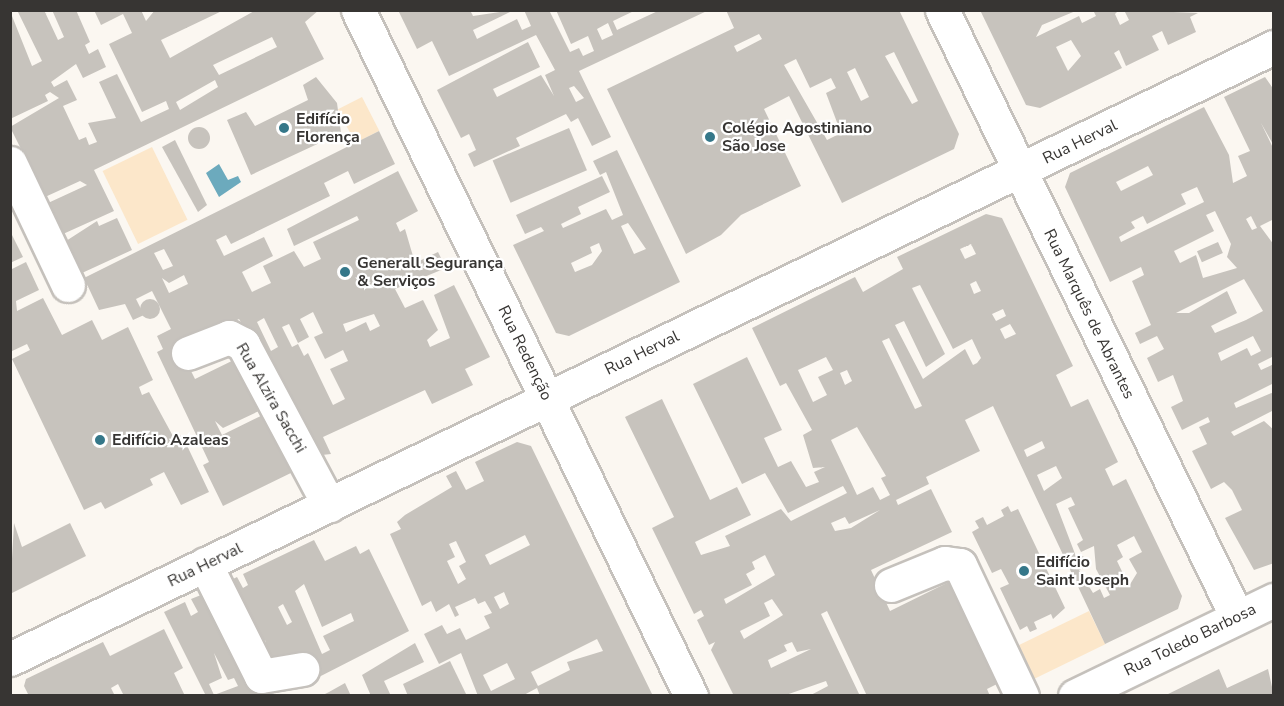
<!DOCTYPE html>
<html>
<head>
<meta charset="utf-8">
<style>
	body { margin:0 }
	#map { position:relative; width:1284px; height:706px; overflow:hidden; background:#fbf7f1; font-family:"Nunito Sans",sans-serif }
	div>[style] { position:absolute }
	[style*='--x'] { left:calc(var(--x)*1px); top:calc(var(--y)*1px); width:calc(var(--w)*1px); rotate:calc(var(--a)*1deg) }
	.green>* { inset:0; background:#fce7ca; transform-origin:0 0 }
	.water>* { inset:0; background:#6caabd }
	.building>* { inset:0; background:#c7c3bd; transform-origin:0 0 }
	.round { border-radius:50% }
	.roads { filter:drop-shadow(2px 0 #c5c1bc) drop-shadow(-2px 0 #c5c1bc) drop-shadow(0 2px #c5c1bc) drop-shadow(0 -2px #c5c1bc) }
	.minor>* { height:33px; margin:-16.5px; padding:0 16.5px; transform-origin:16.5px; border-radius:16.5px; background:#fff }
	.tertiary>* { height:33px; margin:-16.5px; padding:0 16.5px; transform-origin:16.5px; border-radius:16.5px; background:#fff }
	.dots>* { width:16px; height:16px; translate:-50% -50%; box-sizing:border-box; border:3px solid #fff; border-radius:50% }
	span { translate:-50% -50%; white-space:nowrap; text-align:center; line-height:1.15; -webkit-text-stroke:4.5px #fff; paint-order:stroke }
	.poi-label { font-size:16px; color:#373533; font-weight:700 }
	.left { translate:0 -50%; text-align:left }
	.street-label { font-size:16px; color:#373533 }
	.frame { position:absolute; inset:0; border:12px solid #373533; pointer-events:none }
</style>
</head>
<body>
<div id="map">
	<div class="green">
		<i style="left:362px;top:97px;width:38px;height:27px;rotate:63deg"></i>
		<i style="left:152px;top:147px;width:81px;height:55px;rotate:64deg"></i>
		<i style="left:1089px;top:611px;width:37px;height:89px;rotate:64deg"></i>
	</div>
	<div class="water">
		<i style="clip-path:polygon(219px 164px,228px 180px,238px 176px,241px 182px,219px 197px,206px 173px)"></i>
	</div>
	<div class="building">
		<i style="clip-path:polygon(evenodd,17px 10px,44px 10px,58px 40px,64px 37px,52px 10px,76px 10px,90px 42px,85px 45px,89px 54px,98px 49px,106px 67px,83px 78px,76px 64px,51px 82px,54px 87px,67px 80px,77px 100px,63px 106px,79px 140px,86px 137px,89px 145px,97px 142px,88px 123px,116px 118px,99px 82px,117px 74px,141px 122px,169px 109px,166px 101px,142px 112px,109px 44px,132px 33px,123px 14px,101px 25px,94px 10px,141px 10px,146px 21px,155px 10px,224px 10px,161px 40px,170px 58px,256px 10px,319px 10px,305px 22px,324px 59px,94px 170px,114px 211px,63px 234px,48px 203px,87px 185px,80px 181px,45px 197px,10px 127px,59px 98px,50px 92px,45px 95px,48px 101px,10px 119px,10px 11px,32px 66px,42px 61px,17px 10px,272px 37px,277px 47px,219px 75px,213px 65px,272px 37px,17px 10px,215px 80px,218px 87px,180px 110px,176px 102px,215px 80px)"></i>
		<i style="clip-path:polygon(evenodd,398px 10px,470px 10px,473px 16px,514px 10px,473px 30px,477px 39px,517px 19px,522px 30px,531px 26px,524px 10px,549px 10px,570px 52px,579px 48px,583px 56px,594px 51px,588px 36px,571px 44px,556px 10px,636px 10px,613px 21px,617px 30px,660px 10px,709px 10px,579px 71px,611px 137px,592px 146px,578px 118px,571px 122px,566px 114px,516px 138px,520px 146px,474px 167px,468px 154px,476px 150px,469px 134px,461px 138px,437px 90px,528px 42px,540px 67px,493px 89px,497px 97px,541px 75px,554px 96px,545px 75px,555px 70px,536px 35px,449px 76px,432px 41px,417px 49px,398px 10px,608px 23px,613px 35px,602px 40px,597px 29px,608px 23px,398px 10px,574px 86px,584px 98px,576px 102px,569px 88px,574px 86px)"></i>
		<i style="clip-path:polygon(evenodd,726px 10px,899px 10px,959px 134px,954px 149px,842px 203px,789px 96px,764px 109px,801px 186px,741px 215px,721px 235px,686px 254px,607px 89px,734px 28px,726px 10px,759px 34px,762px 39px,737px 52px,734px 46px,759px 34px,726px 10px,894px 52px,918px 101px,912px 104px,885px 56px,894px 52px,726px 10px,796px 59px,810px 88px,831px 78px,836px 88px,826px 93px,841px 133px,827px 140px,784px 65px,796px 59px,726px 10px,855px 68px,869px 97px,861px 101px,847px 72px,855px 68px)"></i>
		<i style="clip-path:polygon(evenodd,980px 10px,1078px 10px,1042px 25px,1036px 37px,1079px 16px,1082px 23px,1096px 16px,1093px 10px,1119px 10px,1115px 14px,1120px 25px,1129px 20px,1124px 10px,1198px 13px,1190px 17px,1196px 32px,1168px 45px,1162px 31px,1152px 36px,1159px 50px,1126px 66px,1119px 50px,1114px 53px,1122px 68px,1040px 108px,1026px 105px,980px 10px,1071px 40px,1081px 56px,1068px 71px,1056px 47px,1071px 40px)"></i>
		<i style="clip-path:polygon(316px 77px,337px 103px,341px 133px,251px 175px,227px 120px,246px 112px,255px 126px,308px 100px,303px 85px)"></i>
		<i style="clip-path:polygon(evenodd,1265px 77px,1274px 90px,1274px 146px,1261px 123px,1274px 150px,1274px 219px,1260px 226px,1274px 245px,1274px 356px,1258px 364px,1261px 370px,1274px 364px,1274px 383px,1234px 403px,1236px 408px,1274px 392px,1274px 410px,1231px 432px,1234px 436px,1264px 421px,1274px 430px,1274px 563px,1254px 570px,1225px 518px,1242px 510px,1232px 490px,1224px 482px,1211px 489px,1192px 451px,1207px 444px,1199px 427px,1210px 422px,1208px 417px,1182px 430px,1171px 407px,1183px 401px,1173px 375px,1158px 382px,1147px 358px,1164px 349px,1157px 336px,1140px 344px,1135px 333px,1151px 325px,1132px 281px,1144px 275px,1141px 267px,1110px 282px,1065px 187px,1070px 173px,1204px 107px,1229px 155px,1233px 183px,1247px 176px,1238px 156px,1250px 151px,1224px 97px,1265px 77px,1148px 166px,1153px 175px,1121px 191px,1116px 182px,1148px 166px,1265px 77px,1197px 187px,1204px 202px,1121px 242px,1119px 237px,1135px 228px,1131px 222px,1143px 216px,1147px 224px,1186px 204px,1181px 194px,1197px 187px,1265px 77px,1215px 211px,1231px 244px,1227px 257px,1237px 268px,1203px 278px,1196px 255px,1180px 263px,1174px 251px,1214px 231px,1206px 215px,1215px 211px,1265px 77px,1251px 216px,1257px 228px,1252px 230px,1246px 219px,1251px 216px,1265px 77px,1244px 279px,1263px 311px,1246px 320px,1215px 333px,1211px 326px,1237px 313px,1227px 291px,1189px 313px,1176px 313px,1244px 279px,1265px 77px,1253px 336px,1261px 351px,1251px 356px,1247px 348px,1221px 361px,1218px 353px,1253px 336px)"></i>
		<i class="round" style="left:188px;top:127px;width:22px;height:22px"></i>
		<i style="left:569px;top:128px;width:46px;height:83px;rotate:67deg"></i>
		<i style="clip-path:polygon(evenodd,379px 131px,395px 164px,354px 184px,348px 171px,324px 183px,330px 196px,231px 244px,226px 235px,216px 240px,224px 256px,264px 237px,273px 256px,242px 272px,252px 292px,271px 283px,263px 266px,294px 251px,304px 267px,321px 259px,313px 242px,359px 220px,357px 216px,294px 246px,287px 229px,398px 171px,418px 211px,396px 223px,400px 232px,405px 229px,415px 263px,438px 252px,446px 268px,395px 289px,405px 308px,423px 300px,438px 330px,427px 340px,430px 347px,450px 338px,434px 295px,454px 285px,490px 357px,465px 369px,473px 385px,432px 404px,425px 390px,323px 437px,331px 454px,322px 455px,239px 319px,180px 349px,195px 379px,242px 356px,262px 398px,255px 401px,259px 411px,223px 428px,215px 421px,222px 435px,269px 412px,297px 470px,223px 506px,203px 465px,209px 462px,157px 352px,163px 349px,157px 336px,171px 329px,152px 291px,136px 299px,144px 315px,133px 320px,125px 304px,99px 310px,84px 278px,379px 131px,164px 249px,173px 266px,163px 270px,154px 253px,164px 249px,379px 131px,184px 275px,188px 284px,169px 293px,162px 278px,169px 283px,184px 275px,379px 131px,313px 312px,323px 333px,314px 337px,325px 359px,343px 350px,348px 361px,330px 369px,345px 399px,333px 405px,308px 353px,304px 356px,298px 344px,292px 347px,282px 327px,289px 324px,298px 343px,309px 337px,300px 319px,313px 312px,379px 131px,374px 314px,380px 326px,370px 331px,366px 322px,346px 332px,343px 324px,374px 314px,379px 131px,264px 318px,278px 347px,271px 351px,257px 322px,264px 318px)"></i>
		<i style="clip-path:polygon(175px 140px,207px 205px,198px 212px,162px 147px)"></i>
		<i style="clip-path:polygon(evenodd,617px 150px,680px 282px,569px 336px,556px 333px,513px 245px,544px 231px,541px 227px,525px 234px,516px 215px,602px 176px,610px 192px,578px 207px,581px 214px,561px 224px,563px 228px,606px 209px,612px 220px,623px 215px,606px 172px,600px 175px,593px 161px,617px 150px,628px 223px,646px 249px,634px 254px,621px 226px,628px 223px,617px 150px,599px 243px,602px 251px,592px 265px,575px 272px,571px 263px,592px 253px,590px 247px,599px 243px)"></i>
		<i style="clip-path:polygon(evenodd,986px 214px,1002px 218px,1073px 366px,1056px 375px,1071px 407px,1088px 399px,1118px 462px,1105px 469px,1113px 486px,1126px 479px,1182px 596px,1178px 609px,1105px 644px,993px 406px,965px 420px,980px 451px,926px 477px,929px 484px,896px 500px,898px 505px,931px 489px,952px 532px,871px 570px,890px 611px,957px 578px,1005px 680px,987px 689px,990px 696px,867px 696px,827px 611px,821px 614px,860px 696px,809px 696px,828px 686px,826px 681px,783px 696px,734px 696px,711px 650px,715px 642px,709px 645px,697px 620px,704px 616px,701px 610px,694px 614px,652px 528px,674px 517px,625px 417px,662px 399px,710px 500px,737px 487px,751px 515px,695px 542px,701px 555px,730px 546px,725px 536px,781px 509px,791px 521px,847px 493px,843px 486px,788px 513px,765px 473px,742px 484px,693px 384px,747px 357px,782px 430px,764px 438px,778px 467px,791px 461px,806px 487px,819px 482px,814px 472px,825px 467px,813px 468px,803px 435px,812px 430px,786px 383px,780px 386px,752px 328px,855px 277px,863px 292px,903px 269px,897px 257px,986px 214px,971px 244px,976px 254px,965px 259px,960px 249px,971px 244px,986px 214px,976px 281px,981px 291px,974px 294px,970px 284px,976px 281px,986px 214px,920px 285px,953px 349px,972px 339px,981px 358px,977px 363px,973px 365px,965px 349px,923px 379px,895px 325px,904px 321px,926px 367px,945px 354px,912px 288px,920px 285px,986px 214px,1003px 309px,1006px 316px,996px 321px,992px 314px,1003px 309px,986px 214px,1010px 324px,1016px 334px,1005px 339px,1000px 329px,1010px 324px,986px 214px,889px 338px,922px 406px,915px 409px,882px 341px,889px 338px,986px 214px,826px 357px,833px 370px,818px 377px,827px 395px,813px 402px,798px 370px,826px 357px,986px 214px,847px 370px,852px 381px,845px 385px,840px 373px,847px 370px,986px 214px,857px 427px,886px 476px,881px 478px,890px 495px,880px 500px,873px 487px,857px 495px,831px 440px,857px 427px,986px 214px,1042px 441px,1045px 448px,1027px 457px,1024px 450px,1042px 441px,986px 214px,1056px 466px,1062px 478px,1044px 491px,1037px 475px,1056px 466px,986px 214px,1071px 497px,1075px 505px,1068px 508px,1083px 540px,1077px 544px,1081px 552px,1094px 546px,1096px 569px,1110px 595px,1104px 598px,1100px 589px,1093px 593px,1079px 570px,1088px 566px,1083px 556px,1077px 559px,1056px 504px,1071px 497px,986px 214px,880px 510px,851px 528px,835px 531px,831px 523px,845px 517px,849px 524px,880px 510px,986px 214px,1134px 536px,1142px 552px,1129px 559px,1137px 573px,1129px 586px,1117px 561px,1123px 557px,1117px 545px,1134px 536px,986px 214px,765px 555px,775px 575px,726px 604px,724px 599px,752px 585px,746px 574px,755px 569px,752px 562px,765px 555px,986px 214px,772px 599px,783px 615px,744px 639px,740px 631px,770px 616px,764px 603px,772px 599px,986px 214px,792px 642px,797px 652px,811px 649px,771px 668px,768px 660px,787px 651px,784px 645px,792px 642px)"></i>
		<i style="clip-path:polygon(117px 218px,132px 250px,82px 273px,66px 241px,97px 221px,99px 226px)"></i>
		<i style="clip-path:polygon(10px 231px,23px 257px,10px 263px)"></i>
		<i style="left:1218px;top:242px;width:12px;height:23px;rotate:66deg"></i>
		<i style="clip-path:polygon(26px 262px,39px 290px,16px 301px,17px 311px,43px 298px,62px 335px,92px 320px,102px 340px,128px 327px,153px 380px,139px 387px,142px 395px,149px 392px,174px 438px,182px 435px,209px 492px,181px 505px,164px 472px,150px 479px,153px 485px,105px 509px,101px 502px,84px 510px,12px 359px,30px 350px,27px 344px,10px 352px,10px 270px)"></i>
		<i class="round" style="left:140px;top:299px;width:20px;height:20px"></i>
		<i style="clip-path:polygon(evenodd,517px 442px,531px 446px,653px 696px,540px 696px,537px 688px,522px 696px,478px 696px,461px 653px,439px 664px,424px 634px,442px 625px,447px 634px,460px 628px,466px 640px,490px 628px,484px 616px,492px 613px,485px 601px,478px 604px,475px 598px,455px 607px,459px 615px,455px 617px,449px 604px,436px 612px,431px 601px,422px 606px,390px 534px,401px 529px,397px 522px,405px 515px,452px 487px,446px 476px,456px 471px,466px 490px,484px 481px,475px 462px,517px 442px,525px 535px,530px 545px,490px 565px,485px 555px,525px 535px,517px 442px,456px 541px,466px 562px,459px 566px,466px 579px,458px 584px,447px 561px,455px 557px,449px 544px,456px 541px,517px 442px,504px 592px,509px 604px,500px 609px,494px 597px,504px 592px,517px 442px,597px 639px,603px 651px,567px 662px,570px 670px,538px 686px,531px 672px,597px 639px,517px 442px,507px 663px,515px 679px,491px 691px,483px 675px,507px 663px)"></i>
		<i style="clip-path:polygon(1008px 506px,1011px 512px,1018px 509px,1065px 608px,1053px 619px,1051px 614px,1034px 622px,1037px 629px,1030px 632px,1027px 626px,1020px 630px,1000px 588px,1009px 584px,1001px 569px,992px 573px,972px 532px,979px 528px,975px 521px,983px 517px,987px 525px,1004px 516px,1001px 510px)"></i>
		<i style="clip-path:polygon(14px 523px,22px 547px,70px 523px,86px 556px,10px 594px)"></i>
		<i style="clip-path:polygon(evenodd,314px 540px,325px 561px,356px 546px,360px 554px,369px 549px,409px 631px,315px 679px,305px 660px,274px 675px,265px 640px,259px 643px,221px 585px,237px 577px,243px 588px,248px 585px,243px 574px,314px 540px,304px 584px,322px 627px,351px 613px,354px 621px,323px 636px,330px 650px,322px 654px,295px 591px,304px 584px,314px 540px,283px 604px,292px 622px,287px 625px,278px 607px,283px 604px)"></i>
		<i style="clip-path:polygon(evenodd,206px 593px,255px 696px,206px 696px,164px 612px,185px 602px,191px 616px,198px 612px,191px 599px,206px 593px,214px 653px,228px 680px,234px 678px,238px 686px,214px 695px,209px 684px,222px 678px,214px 653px)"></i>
		<i style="clip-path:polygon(164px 629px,183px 668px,174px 673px,185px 696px,124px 696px,118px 684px,111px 688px,115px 696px,29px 696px,24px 686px,26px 679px,103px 642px,110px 656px)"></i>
		<i style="clip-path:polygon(415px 643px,424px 662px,384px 681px,391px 696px,371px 696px,362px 675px)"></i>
		<i style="clip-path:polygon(450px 661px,467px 696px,408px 696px,403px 684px)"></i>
		<i style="clip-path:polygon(1219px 669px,1227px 688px,1268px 669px,1274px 696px,1164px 696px)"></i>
		<i style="clip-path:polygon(345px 683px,351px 696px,321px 696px,329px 692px)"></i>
	</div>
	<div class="roads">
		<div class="minor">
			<i style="--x:358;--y:10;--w:763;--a:64.11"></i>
			<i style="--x:942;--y:10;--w:675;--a:64.08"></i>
			<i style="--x:10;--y:163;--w:135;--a:64.6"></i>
			<i style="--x:188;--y:353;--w:44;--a:-21.3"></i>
			<i style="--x:229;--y:337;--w:16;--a:27"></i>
			<i style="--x:243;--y:344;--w:183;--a:61.9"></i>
			<i style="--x:205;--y:564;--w:125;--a:63.4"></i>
			<i style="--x:261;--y:676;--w:42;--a:-9.7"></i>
			<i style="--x:891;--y:585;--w:58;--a:-22.2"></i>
			<i style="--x:945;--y:563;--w:15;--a:8"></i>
			<i style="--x:960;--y:565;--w:145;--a:64.7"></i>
			<i style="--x:10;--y:659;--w:1404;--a:-25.84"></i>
		</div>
		<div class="tertiary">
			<i style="--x:1075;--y:696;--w:221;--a:-25.8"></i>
		</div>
	</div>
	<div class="dots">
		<i style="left:284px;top:128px;background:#357789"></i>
		<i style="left:710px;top:137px;background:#357789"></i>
		<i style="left:345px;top:272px;background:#357789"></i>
		<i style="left:100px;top:440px;background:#357789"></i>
		<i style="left:1024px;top:571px;background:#357789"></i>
	</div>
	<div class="poi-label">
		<span class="left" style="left:296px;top:128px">Edifício<br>Florença</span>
		<span class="left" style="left:722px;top:137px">Colégio Agostiniano<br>São Jose</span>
		<span class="left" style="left:357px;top:272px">Generall Segurança<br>&amp; Serviços</span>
		<span class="left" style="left:112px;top:440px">Edifício Azaleas</span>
		<span class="left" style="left:1036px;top:571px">Edifício<br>Saint Joseph</span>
	</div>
	<div class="street-label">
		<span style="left:1080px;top:142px;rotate:-26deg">Rua Herval</span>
		<span style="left:1089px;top:314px;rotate:64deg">Rua Marquês de Abrantes</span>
		<span style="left:525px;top:353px;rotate:64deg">Rua Redenção</span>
		<span style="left:642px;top:353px;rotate:-26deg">Rua Herval</span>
		<span style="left:271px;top:398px;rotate:60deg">Rua Alzira Sacchi</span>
		<span style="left:205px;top:565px;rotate:-26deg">Rua Herval</span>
		<span style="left:1190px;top:640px;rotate:-26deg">Rua Toledo Barbosa</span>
	</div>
	<div class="frame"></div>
</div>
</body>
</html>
